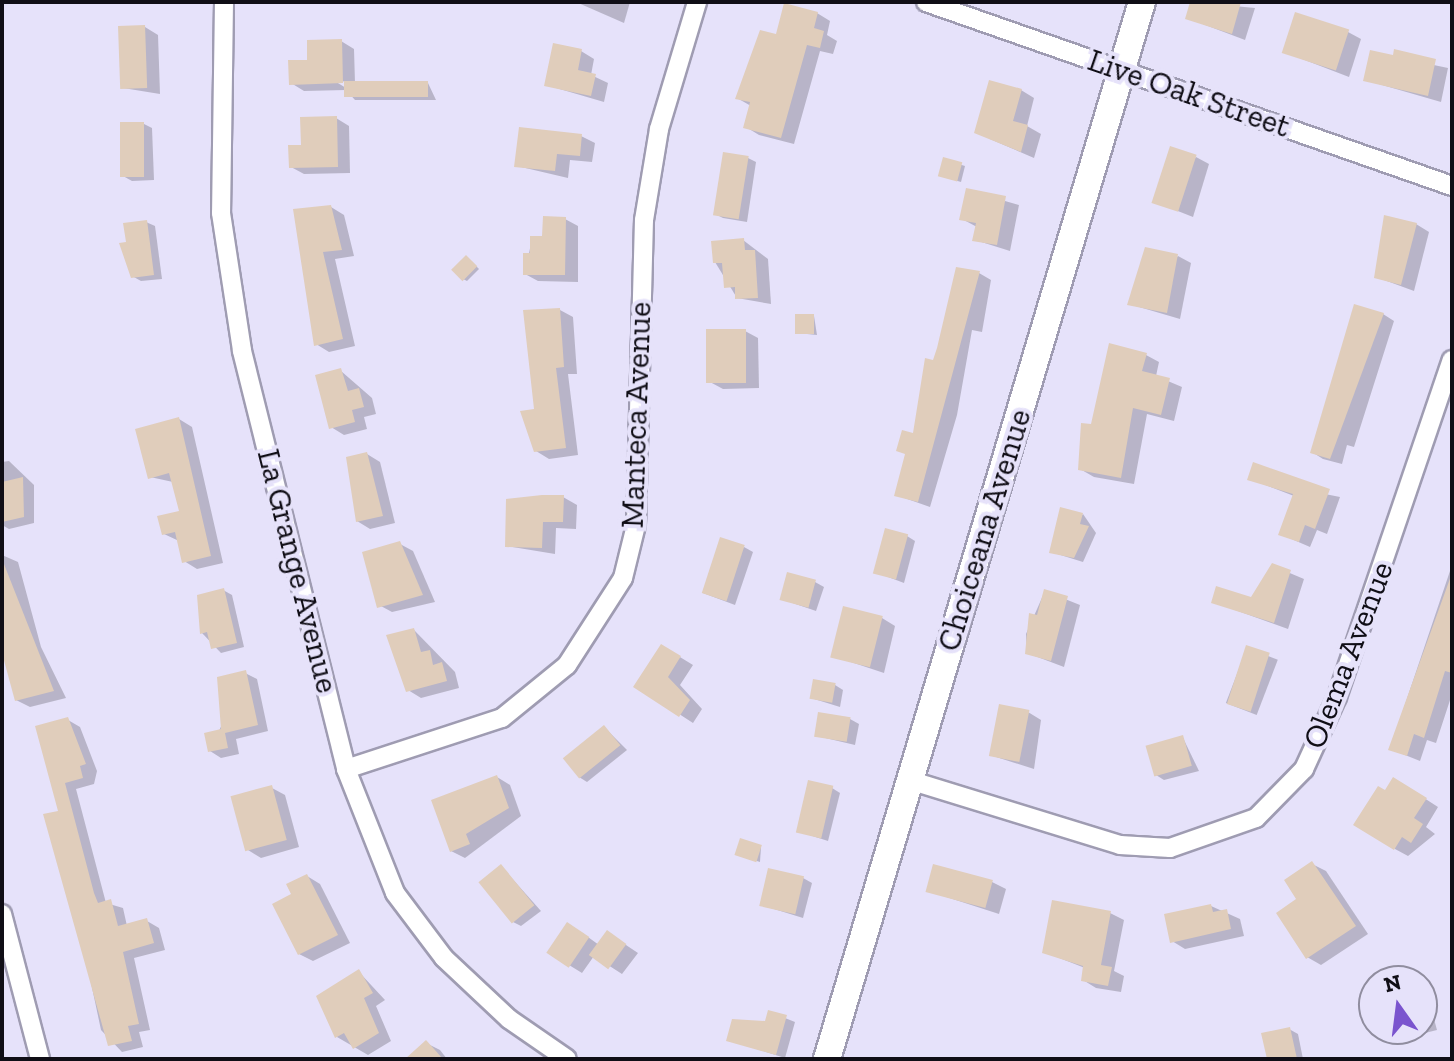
<!DOCTYPE html>
<html>
<head>
<meta charset="utf-8">
<style>
	body { margin:0 }
	#map { position:relative; width:1454px; height:1061px; overflow:hidden; background:#e6e2fa; font-family:"Zilla Slab",serif }
	div>[style] { position:absolute }
	[style*='--x'] { left:calc(var(--x)*1px); top:calc(var(--y)*1px); width:calc(var(--w)*1px); rotate:calc(var(--a)*1deg) }
	.shadow>* { inset:0; background:#0003; transform-origin:0 0 }
	.building>* { inset:0; background:#e0cdbb; transform-origin:0 0 }
	.roads { filter:drop-shadow(2px 0 #9f9cb2) drop-shadow(-2px 0 #9f9cb2) drop-shadow(0 2px #9f9cb2) drop-shadow(0 -2px #9f9cb2) }
	.street>* { height:18px; margin:-9px; padding:0 9px; transform-origin:9px; border-radius:9px; background:#fff }
	.secondary>* { height:26px; margin:-13px; padding:0 13px; transform-origin:13px; border-radius:13px; background:#fff }
	span { translate:-50% -50%; white-space:nowrap; text-align:center; line-height:1.15; -webkit-text-stroke:8px #e6e2fa; paint-order:stroke }
	.street-label { font-size:32px; color:#100e16 }
	.frame { position:absolute; inset:0; border:4px solid #100e16; pointer-events:none }
	.north { position:absolute; left:1358px; top:965px; width:80px; height:80px; box-sizing:border-box; background:#e6e2fa; border:2px solid #908d9f; border-radius:50%; rotate:346deg; font-size:22px; font-weight:700; line-height:32px; text-align:center; color:#100e16 }
	.north::after { content:''; display:block; margin:auto; width:28px; height:36px; background:#7a54ce; clip-path:polygon(50% 0,100% 100%,50% 72%,0 100%) }
</style>
</head>
<body>
<div id="map">
	<div class="shadow">
		<i style="clip-path:polygon(576px 2px,630px 2px,624px 23px)"></i>
		<i style="clip-path:polygon(1192px 2px,1255px 8px,1245px 40px,1187px 18px)"></i>
		<i style="clip-path:polygon(817px 13px,830px 21px,827px 35px,837px 41px,833px 54px,820px 51px,794px 144px,759px 135px,746px 127px,751px 106px,737px 98px,777px 36px)"></i>
		<i style="clip-path:polygon(145px 27px,158px 35px,160px 94px,123px 88px)"></i>
		<i style="clip-path:polygon(1348px 32px,1361px 39px,1349px 77px,1284px 52px)"></i>
		<i style="clip-path:polygon(evenodd,341px 41px,354px 49px,355px 83px,428px 83px,436px 100px,355px 100px,346px 90px,304px 91px,291px 83px,341px 41px,335px 76px,346px 83px,346px 88px,333px 80px,335px 76px)"></i>
		<i style="clip-path:polygon(581px 51px,594px 59px,591px 75px,608px 83px,604px 102px,546px 85px)"></i>
		<i style="clip-path:polygon(1372px 52px,1448px 68px,1441px 102px,1365px 80px)"></i>
		<i style="clip-path:polygon(1021px 90px,1034px 98px,1027px 126px,1041px 134px,1034px 158px,990px 139px)"></i>
		<i style="clip-path:polygon(336px 118px,349px 126px,350px 173px,304px 174px,291px 167px)"></i>
		<i style="clip-path:polygon(144px 124px,152px 128px,154px 180px,132px 181px,123px 176px)"></i>
		<i style="clip-path:polygon(581px 136px,595px 143px,592px 162px,570px 160px,568px 178px,517px 166px)"></i>
		<i style="clip-path:polygon(1196px 157px,1209px 164px,1193px 217px,1155px 202px)"></i>
		<i style="clip-path:polygon(748px 158px,756px 162px,747px 222px,723px 218px,715px 214px)"></i>
		<i style="clip-path:polygon(945px 160px,965px 166px,961px 182px,944px 177px)"></i>
		<i style="clip-path:polygon(967px 190px,1019px 205px,1010px 251px,975px 240px,977px 227px,962px 219px)"></i>
		<i style="clip-path:polygon(331px 207px,344px 215px,354px 256px,335px 259px,355px 346px,329px 352px,316px 344px,295px 211px)"></i>
		<i style="clip-path:polygon(565px 219px,578px 226px,578px 282px,538px 281px,525px 274px,532px 238px,544px 238px)"></i>
		<i style="clip-path:polygon(146px 222px,155px 226px,162px 279px,141px 281px,132px 276px,128px 244px)"></i>
		<i style="clip-path:polygon(1416px 224px,1429px 232px,1414px 291px,1376px 277px)"></i>
		<i style="clip-path:polygon(743px 240px,768px 259px,771px 304px,737px 298px,715px 262px)"></i>
		<i style="clip-path:polygon(1178px 256px,1191px 263px,1180px 319px,1129px 304px)"></i>
		<i style="clip-path:polygon(469px 259px,479px 269px,467px 281px,463px 279px)"></i>
		<i style="clip-path:polygon(979px 273px,991px 280px,982px 332px,972px 330px,957px 415px,930px 507px,896px 495px,934px 362px)"></i>
		<i style="clip-path:polygon(560px 310px,573px 317px,577px 374px,568px 374px,578px 455px,549px 459px,536px 451px,522px 413px,536px 411px)"></i>
		<i style="clip-path:polygon(1383px 314px,1394px 321px,1354px 447px,1347px 445px,1342px 464px,1323px 459px,1312px 452px)"></i>
		<i style="clip-path:polygon(814px 316px,817px 335px,797px 333px)"></i>
		<i style="clip-path:polygon(745px 331px,758px 338px,759px 388px,723px 389px,710px 382px)"></i>
		<i style="clip-path:polygon(1146px 355px,1159px 362px,1156px 376px,1182px 387px,1174px 421px,1147px 414px,1134px 484px,1094px 477px,1080px 469px,1092px 427px)"></i>
		<i style="clip-path:polygon(341px 371px,372px 398px,376px 414px,364px 417px,367px 429px,344px 435px,331px 427px)"></i>
		<i style="clip-path:polygon(179px 419px,192px 427px,223px 563px,197px 569px,184px 561px,179px 541px,164px 534px,181px 513px,173px 482px,150px 477px)"></i>
		<i style="clip-path:polygon(367px 454px,380px 462px,395px 523px,370px 529px,357px 521px)"></i>
		<i style="clip-path:polygon(9px 461px,34px 485px,34px 523px,9px 529px,2px 525px,2px 462px)"></i>
		<i style="clip-path:polygon(1250px 479px,1340px 497px,1327px 534px,1317px 530px,1310px 547px,1280px 534px,1294px 496px)"></i>
		<i style="clip-path:polygon(563px 497px,577px 505px,576px 529px,556px 528px,555px 554px,507px 546px)"></i>
		<i style="clip-path:polygon(1083px 514px,1096px 533px,1083px 562px,1051px 552px)"></i>
		<i style="clip-path:polygon(907px 536px,915px 541px,904px 583px,875px 572px)"></i>
		<i style="clip-path:polygon(400px 544px,413px 551px,435px 602px,392px 612px,379px 605px)"></i>
		<i style="clip-path:polygon(744px 547px,753px 552px,735px 605px,703px 593px)"></i>
		<i style="clip-path:polygon(2px 555px,18px 562px,41px 647px,66px 698px,30px 707px,16px 700px,2px 644px)"></i>
		<i style="clip-path:polygon(1452px 565px,1452px 694px,1436px 743px,1427px 740px,1420px 761px,1390px 749px)"></i>
		<i style="clip-path:polygon(1273px 566px,1304px 579px,1288px 629px,1213px 602px,1253px 600px)"></i>
		<i style="clip-path:polygon(815px 582px,824px 587px,816px 611px,781px 599px)"></i>
		<i style="clip-path:polygon(223px 590px,232px 595px,244px 647px,221px 653px,202px 633px)"></i>
		<i style="clip-path:polygon(1045px 591px,1080px 605px,1064px 667px,1027px 653px,1026px 634px)"></i>
		<i style="clip-path:polygon(882px 618px,895px 626px,884px 673px,833px 656px)"></i>
		<i style="clip-path:polygon(414px 630px,455px 672px,459px 688px,421px 698px,408px 690px)"></i>
		<i style="left:1247px;top:648px;width:33px;height:59px;rotate:21deg"></i>
		<i style="clip-path:polygon(675px 654px,693px 665px,680px 685px,702px 709px,693px 723px,636px 686px)"></i>
		<i style="clip-path:polygon(245px 673px,257px 679px,268px 731px,236px 739px,239px 754px,221px 758px,210px 751px)"></i>
		<i style="clip-path:polygon(835px 685px,843px 690px,840px 707px,811px 698px)"></i>
		<i style="clip-path:polygon(1028px 712px,1041px 720px,1034px 769px,990px 755px)"></i>
		<i style="clip-path:polygon(850px 719px,859px 724px,855px 745px,817px 736px)"></i>
		<i style="clip-path:polygon(68px 720px,80px 727px,97px 771px,94px 784px,76px 789px,106px 903px,123px 908px,127px 926px,147px 921px,159px 928px,165px 950px,134px 958px,150px 1030px,139px 1032px,143px 1047px,122px 1052px,101px 1030px,73px 898px,60px 812px)"></i>
		<i style="clip-path:polygon(604px 727px,627px 750px,587px 782px,579px 777px)"></i>
		<i style="clip-path:polygon(1183px 738px,1199px 771px,1164px 780px,1156px 775px)"></i>
		<i style="clip-path:polygon(497px 777px,510px 785px,521px 816px,465px 858px,451px 851px)"></i>
		<i style="clip-path:polygon(1407px 787px,1438px 807px,1426px 827px,1435px 834px,1408px 856px,1395px 849px,1386px 793px)"></i>
		<i style="clip-path:polygon(272px 788px,285px 795px,299px 847px,261px 858px,248px 850px)"></i>
		<i style="clip-path:polygon(832px 788px,840px 793px,828px 841px,797px 831px)"></i>
		<i style="clip-path:polygon(761px 847px,760px 862px,741px 856px)"></i>
		<i style="clip-path:polygon(1312px 864px,1326px 871px,1368px 934px,1321px 965px,1307px 957px,1299px 900px)"></i>
		<i style="clip-path:polygon(501px 866px,541px 911px,521px 926px,513px 922px)"></i>
		<i style="clip-path:polygon(307px 876px,320px 884px,350px 943px,313px 961px,299px 954px,294px 895px)"></i>
		<i style="clip-path:polygon(803px 878px,812px 883px,803px 918px,761px 905px)"></i>
		<i style="clip-path:polygon(992px 882px,1006px 889px,999px 914px,928px 891px)"></i>
		<i style="clip-path:polygon(1211px 906px,1240px 919px,1244px 936px,1185px 949px,1172px 941px)"></i>
		<i style="clip-path:polygon(1110px 913px,1124px 920px,1114px 971px,1124px 976px,1121px 992px,1096px 988px,1083px 980px,1085px 968px,1044px 952px)"></i>
		<i style="clip-path:polygon(581px 932px,599px 945px,620px 941px,638px 953px,622px 974px,594px 956px,582px 973px,569px 965px)"></i>
		<i style="clip-path:polygon(359px 972px,385px 1000px,376px 1006px,391px 1041px,368px 1055px,337px 1037px)"></i>
		<i style="clip-path:polygon(1422px 1003px,1431px 1008px,1437px 1030px,1405px 1038px,1396px 1033px,1422px 1029px)"></i>
		<i style="clip-path:polygon(770px 1012px,795px 1022px,785px 1058px,728px 1040px,767px 1024px)"></i>
		<i style="clip-path:polygon(1289px 1029px,1298px 1034px,1303px 1059px,1277px 1059px)"></i>
		<i style="clip-path:polygon(426px 1043px,440px 1050px,447px 1059px,416px 1059px)"></i>
	</div>
	<div class="building">
		<i style="clip-path:polygon(1190px 2px,1241px 2px,1232px 34px,1185px 19px)"></i>
		<i style="clip-path:polygon(784px 3px,818px 12px,814px 28px,824px 31px,820px 48px,807px 45px,781px 138px,743px 128px,750px 102px,735px 99px,760px 30px,776px 34px)"></i>
		<i style="left:1295px;top:12px;width:57px;height:43px;rotate:18deg"></i>
		<i style="left:145px;top:25px;width:63px;height:27px;rotate:88deg"></i>
		<i style="clip-path:polygon(342px 39px,343px 83px,289px 85px,288px 60px,307px 60px,307px 40px)"></i>
		<i style="clip-path:polygon(553px 43px,582px 49px,578px 70px,596px 74px,591px 96px,544px 86px)"></i>
		<i style="clip-path:polygon(1394px 49px,1436px 59px,1428px 96px,1363px 81px,1370px 50px,1393px 55px)"></i>
		<i style="clip-path:polygon(989px 80px,1022px 89px,1013px 121px,1028px 125px,1021px 152px,974px 133px)"></i>
		<i style="left:344px;top:81px;width:84px;height:16px"></i>
		<i style="clip-path:polygon(337px 116px,338px 167px,289px 168px,288px 145px,301px 145px,300px 117px)"></i>
		<i style="left:120px;top:122px;width:24px;height:55px"></i>
		<i style="clip-path:polygon(519px 127px,582px 134px,580px 156px,557px 154px,555px 171px,514px 167px)"></i>
		<i style="left:1170px;top:146px;width:28px;height:60px;rotate:18deg"></i>
		<i style="left:723px;top:152px;width:26px;height:64px;rotate:9deg"></i>
		<i style="left:943px;top:157px;width:20px;height:20px;rotate:15deg"></i>
		<i style="clip-path:polygon(966px 188px,1006px 196px,997px 245px,972px 241px,976px 223px,959px 220px)"></i>
		<i style="clip-path:polygon(331px 205px,342px 250px,323px 252px,343px 339px,314px 346px,293px 209px)"></i>
		<i style="clip-path:polygon(1384px 215px,1417px 223px,1401px 285px,1374px 278px)"></i>
		<i style="clip-path:polygon(543px 216px,566px 217px,565px 275px,523px 275px,523px 253px,530px 253px,530px 236px,542px 236px)"></i>
		<i style="clip-path:polygon(147px 220px,154px 275px,131px 278px,119px 243px,126px 242px,123px 223px)"></i>
		<i style="clip-path:polygon(744px 238px,745px 250px,755px 250px,758px 298px,735px 299px,735px 287px,724px 288px,722px 263px,713px 263px,711px 241px)"></i>
		<i style="clip-path:polygon(1145px 247px,1178px 254px,1167px 313px,1127px 305px)"></i>
		<i style="left:466px;top:255px;width:16px;height:21px;rotate:45deg"></i>
		<i style="clip-path:polygon(956px 267px,980px 271px,918px 502px,894px 496px,905px 454px,896px 451px,902px 430px,913px 433px,925px 358px,933px 360px,937px 348px)"></i>
		<i style="clip-path:polygon(1354px 304px,1384px 313px,1330px 459px,1310px 453px)"></i>
		<i style="clip-path:polygon(560px 308px,564px 367px,556px 368px,566px 448px,534px 452px,520px 411px,534px 409px,523px 310px)"></i>
		<i style="left:814px;top:314px;width:20px;height:19px;rotate:90deg"></i>
		<i style="left:706px;top:329px;width:40px;height:54px"></i>
		<i style="clip-path:polygon(1109px 343px,1147px 353px,1142px 371px,1170px 378px,1161px 415px,1133px 408px,1121px 478px,1078px 470px,1081px 423px,1091px 424px)"></i>
		<i style="clip-path:polygon(341px 368px,348px 391px,359px 388px,364px 407px,352px 410px,355px 422px,329px 429px,315px 375px)"></i>
		<i style="clip-path:polygon(179px 417px,211px 556px,182px 563px,175px 532px,162px 535px,157px 516px,179px 511px,169px 473px,148px 479px,135px 429px)"></i>
		<i style="clip-path:polygon(367px 452px,383px 516px,356px 522px,346px 457px)"></i>
		<i style="clip-path:polygon(1253px 462px,1330px 489px,1315px 529px,1305px 525px,1299px 542px,1278px 535px,1293px 494px,1247px 480px)"></i>
		<i style="clip-path:polygon(23px 477px,24px 517px,2px 522px,2px 482px)"></i>
		<i style="clip-path:polygon(542px 495px,564px 495px,563px 522px,543px 522px,542px 548px,505px 547px,506px 499px)"></i>
		<i style="clip-path:polygon(1060px 507px,1083px 513px,1080px 524px,1089px 526px,1074px 558px,1049px 553px)"></i>
		<i style="left:885px;top:528px;width:24px;height:47px;rotate:15deg"></i>
		<i style="left:720px;top:537px;width:26px;height:59px;rotate:18deg"></i>
		<i style="clip-path:polygon(400px 541px,423px 595px,377px 608px,362px 552px)"></i>
		<i style="clip-path:polygon(2px 559px,54px 691px,15px 701px,2px 653px)"></i>
		<i style="clip-path:polygon(1272px 563px,1291px 570px,1274px 623px,1211px 603px,1216px 586px,1251px 597px)"></i>
		<i style="left:787px;top:572px;width:30px;height:29px;rotate:15deg"></i>
		<i style="clip-path:polygon(1452px 573px,1452px 673px,1445px 671px,1424px 738px,1414px 734px,1407px 756px,1388px 750px)"></i>
		<i style="clip-path:polygon(224px 588px,237px 643px,211px 649px,207px 632px,200px 634px,197px 595px)"></i>
		<i style="clip-path:polygon(1044px 589px,1068px 596px,1051px 661px,1025px 654px,1029px 613px,1037px 615px)"></i>
		<i style="left:843px;top:606px;width:41px;height:53px;rotate:14deg"></i>
		<i style="clip-path:polygon(414px 628px,421px 652px,430px 650px,433px 665px,442px 662px,447px 681px,406px 692px,386px 635px)"></i>
		<i style="clip-path:polygon(661px 644px,681px 656px,668px 677px,690px 700px,679px 717px,633px 687px)"></i>
		<i style="left:1246px;top:645px;width:25px;height:62px;rotate:18deg"></i>
		<i style="clip-path:polygon(246px 670px,258px 725px,225px 733px,228px 748px,208px 752px,204px 733px,221px 729px,217px 677px)"></i>
		<i style="left:813px;top:679px;width:23px;height:20px;rotate:10deg"></i>
		<i style="left:999px;top:704px;width:31px;height:53px;rotate:11deg"></i>
		<i style="left:818px;top:712px;width:33px;height:25px;rotate:9deg"></i>
		<i style="clip-path:polygon(68px 717px,86px 764px,80px 766px,83px 778px,65px 783px,94px 893px,98px 903px,111px 899px,118px 926px,147px 918px,154px 943px,123px 952px,139px 1024px,128px 1026px,132px 1041px,108px 1046px,43px 814px,58px 811px,35px 726px)"></i>
		<i style="left:604px;top:725px;width:26px;height:53px;rotate:51deg"></i>
		<i style="left:1183px;top:735px;width:32px;height:39px;rotate:74deg"></i>
		<i style="clip-path:polygon(497px 775px,509px 808px,466px 834px,470px 844px,450px 852px,431px 800px)"></i>
		<i style="clip-path:polygon(1393px 777px,1427px 798px,1414px 818px,1423px 824px,1411px 843px,1402px 837px,1394px 850px,1353px 825px,1378px 786px,1385px 790px)"></i>
		<i style="left:808px;top:780px;width:26px;height:54px;rotate:13deg"></i>
		<i style="left:272px;top:785px;width:57px;height:43px;rotate:75deg"></i>
		<i style="left:740px;top:838px;width:23px;height:18px;rotate:18deg"></i>
		<i style="clip-path:polygon(1312px 861px,1356px 926px,1306px 959px,1276px 913px,1296px 899px,1284px 880px)"></i>
		<i style="left:501px;top:864px;width:53px;height:29px;rotate:51deg"></i>
		<i style="left:933px;top:864px;width:62px;height:29px;rotate:15deg"></i>
		<i style="left:768px;top:868px;width:37px;height:39px;rotate:13deg"></i>
		<i style="clip-path:polygon(307px 874px,338px 935px,298px 955px,272px 904px,291px 894px,286px 884px)"></i>
		<i style="clip-path:polygon(1052px 900px,1111px 911px,1101px 965px,1112px 967px,1108px 986px,1081px 981px,1083px 966px,1042px 953px)"></i>
		<i style="clip-path:polygon(1211px 904px,1213px 912px,1227px 909px,1231px 929px,1170px 943px,1164px 914px)"></i>
		<i style="left:567px;top:922px;width:27px;height:37px;rotate:34deg"></i>
		<i style="left:607px;top:930px;width:24px;height:31px;rotate:36deg"></i>
		<i style="clip-path:polygon(359px 969px,373px 993px,364px 998px,379px 1033px,353px 1049px,344px 1033px,335px 1038px,316px 996px)"></i>
		<i style="clip-path:polygon(768px 1010px,787px 1015px,776px 1055px,726px 1041px,732px 1019px,765px 1021px)"></i>
		<i style="clip-path:polygon(1290px 1027px,1297px 1059px,1267px 1059px,1261px 1033px)"></i>
		<i style="clip-path:polygon(426px 1040px,443px 1059px,405px 1059px)"></i>
	</div>
	<div class="roads">
		<div class="street">
			<i style="--x:224;--y:2;--w:211;--a:90.8"></i>
			<i style="--x:221;--y:213;--w:140;--a:81.3"></i>
			<i style="--x:242;--y:351;--w:431;--a:76"></i>
			<i style="--x:346;--y:769;--w:133;--a:68.4"></i>
			<i style="--x:395;--y:893;--w:81;--a:53"></i>
			<i style="--x:444;--y:958;--w:89;--a:43.2"></i>
			<i style="--x:509;--y:1019;--w:70;--a:34.6"></i>
			<i style="--x:926;--y:2;--w:557;--a:19.28"></i>
			<i style="--x:346;--y:769;--w:164;--a:-18.1"></i>
			<i style="--x:502;--y:718;--w:84;--a:-39.2"></i>
			<i style="--x:567;--y:665;--w:103;--a:-57.2"></i>
			<i style="--x:623;--y:578;--w:55;--a:-76.2"></i>
			<i style="--x:636;--y:525;--w:305;--a:-88.5"></i>
			<i style="--x:644;--y:220;--w:92;--a:-80.6"></i>
			<i style="--x:659;--y:129;--w:133;--a:-73.3"></i>
			<i style="--x:909;--y:780;--w:221;--a:17.1"></i>
			<i style="--x:1120;--y:845;--w:50;--a:3.4"></i>
			<i style="--x:1170;--y:848;--w:91;--a:-19.2"></i>
			<i style="--x:1256;--y:818;--w:69;--a:-45.6"></i>
			<i style="--x:1304;--y:769;--w:79;--a:-65.4"></i>
			<i style="--x:1337;--y:697;--w:356;--a:-71.2"></i>
			<i style="--x:2;--y:914;--w:150;--a:75.3"></i>
		</div>
		<div class="secondary">
			<i style="--x:827;--y:1059;--w:1103;--a:-73.41"></i>
		</div>
	</div>
	<div class="street-label">
		<span style="left:1189px;top:93px;rotate:19deg">Live Oak Street</span>
		<span style="left:636px;top:415px;rotate:-88deg">Manteca Avenue</span>
		<span style="left:984px;top:530px;rotate:-73deg">Choiceana Avenue</span>
		<span style="left:298px;top:571px;rotate:76deg">La Grange Avenue</span>
		<span style="left:1348px;top:655px;rotate:-69deg">Olema Avenue</span>
	</div>
	<div class="frame"></div>
	<div class="north">N</div>
</div>
</body>
</html>
